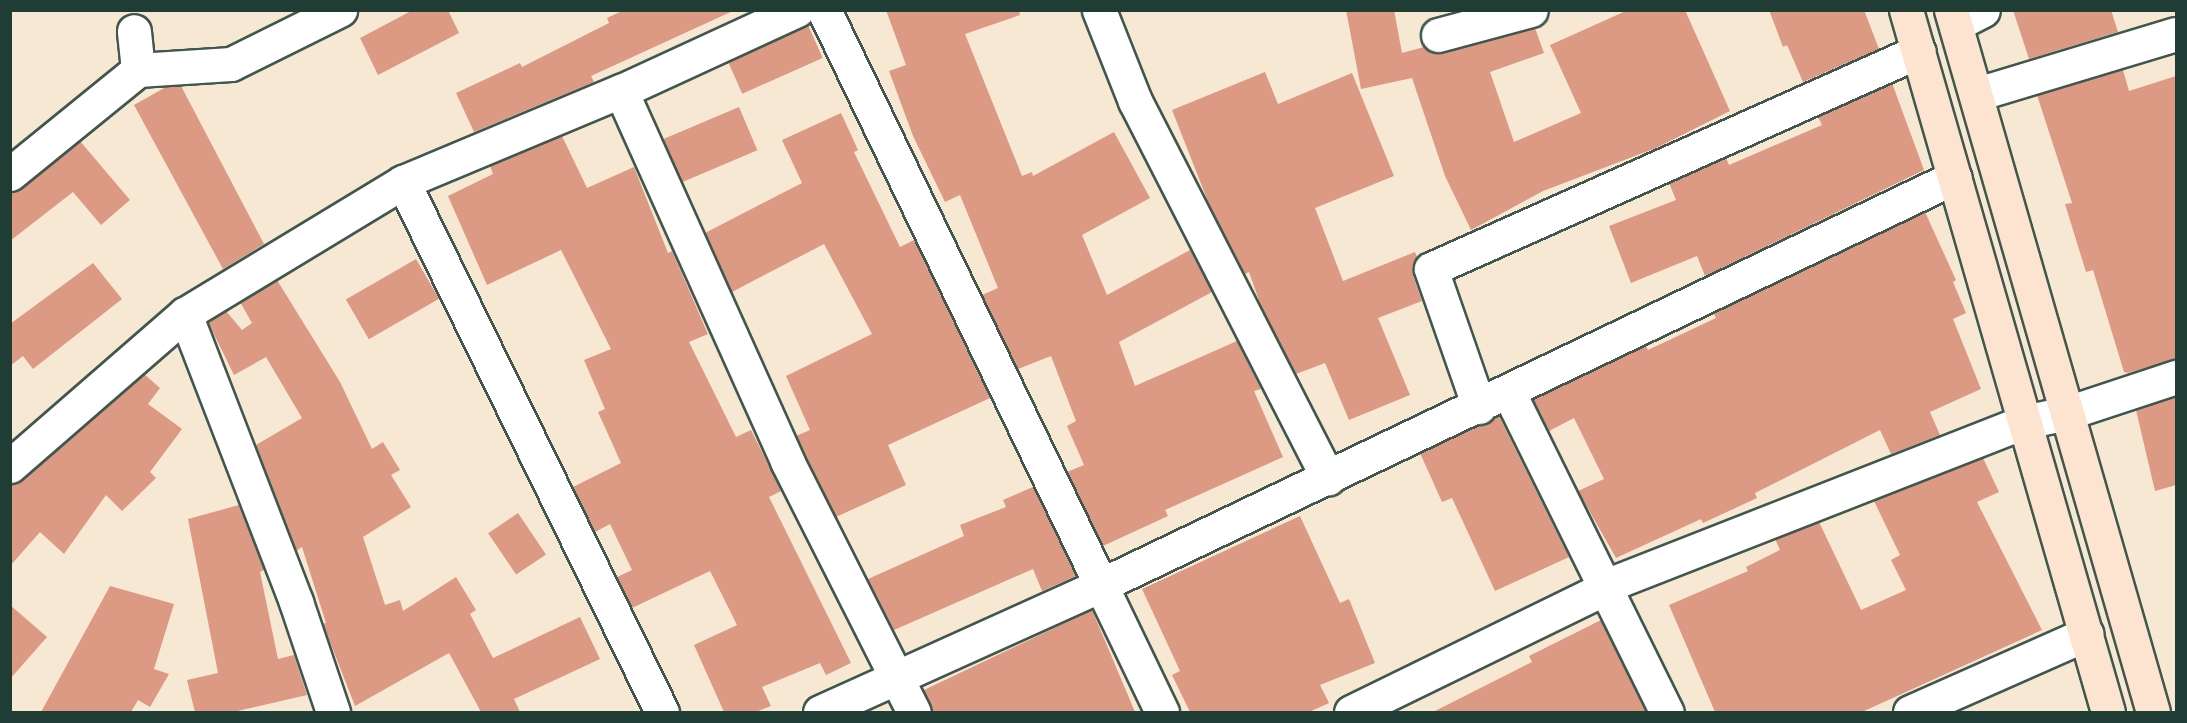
<!DOCTYPE html>
<html>
<head>
<meta charset="utf-8">
<style>
	body { margin:0 }
	#map { position:relative; width:2187px; height:723px; overflow:hidden; background:#f7e8d4; font-family:"Old Standard TT",serif }
	div>[style] { position:absolute }
	[style*='--x'] { left:calc(var(--x)*1px); top:calc(var(--y)*1px); width:calc(var(--w)*1px); rotate:calc(var(--a)*1deg) }
	.building>* { inset:0; background:#dc9984; transform-origin:0 0 }
	.roads { filter:drop-shadow(2px 0 #3f574c) drop-shadow(-2px 0 #3f574c) drop-shadow(0 2px #3f574c) drop-shadow(0 -2px #3f574c) }
	.minor>* { height:33px; margin:-16.5px; padding:0 16.5px; transform-origin:16.5px; border-radius:16.5px; background:#fff }
	.secondary>* { height:33px; margin:-16.5px; padding:0 16.5px; transform-origin:16.5px; border-radius:16.5px; background:#fde4d1 }
	span { translate:-50% -50%; white-space:nowrap; text-align:center; line-height:1.15; -webkit-text-stroke:4.5px #fff; paint-order:stroke }
	.frame { position:absolute; inset:0; border:12px solid #1f3d34; pointer-events:none }
</style>
</head>
<body>
<div id="map">
	<div class="building">
		<i style="clip-path:polygon(413px 10px,448px 10px,459px 33px,378px 75px,360px 38px)"></i>
		<i style="clip-path:polygon(624px 10px,735px 10px,591px 76px,594px 82px,474px 132px,456px 93px,520px 63px,522px 67px,609px 23px,607px 18px)"></i>
		<i style="clip-path:polygon(886px 10px,1019px 10px,1020px 15px,965px 34px,1022px 176px,1032px 172px,1033px 176px,1114px 132px,1150px 198px,1082px 235px,1107px 295px,1190px 250px,1212px 292px,1119px 342px,1135px 386px,1237px 341px,1261px 389px,1254px 391px,1283px 457px,1165px 510px,1168px 516px,1103px 546px,1067px 472px,1084px 465px,1067px 426px,1076px 421px,1051px 356px,1018px 369px,982px 295px,998px 288px,960px 195px,945px 202px,913px 136px,889px 71px,906px 65px)"></i>
		<i style="clip-path:polygon(1346px 10px,1394px 10px,1402px 53px,1424px 47px,1433px 53px,1443px 53px,1535px 28px,1544px 53px,1490px 72px,1514px 142px,1581px 113px,1550px 45px,1628px 10px,1685px 10px,1730px 111px,1656px 148px,1543px 191px,1471px 230px,1445px 176px,1412px 78px,1361px 89px)"></i>
		<i style="clip-path:polygon(1769px 10px,1864px 10px,1879px 49px,1803px 82px,1787px 45px,1783px 47px)"></i>
		<i style="clip-path:polygon(2013px 10px,2111px 10px,2118px 32px,2029px 59px)"></i>
		<i style="left:808px;top:25px;width:36px;height:88px;rotate:66deg"></i>
		<i style="clip-path:polygon(2123px 70px,2129px 91px,2176px 76px,2176px 359px,2128px 373px,2124px 372px,2093px 270px,2086px 272px,2065px 204px,2072px 203px,2037px 95px)"></i>
		<i style="clip-path:polygon(1265px 72px,1278px 104px,1352px 73px,1394px 176px,1315px 208px,1343px 281px,1415px 252px,1417px 257px,1413px 275px,1422px 301px,1378px 318px,1410px 395px,1349px 420px,1325px 363px,1296px 374px,1261px 306px,1249px 272px,1245px 274px,1209px 204px,1172px 110px)"></i>
		<i style="clip-path:polygon(1892px 83px,1924px 170px,1705px 276px,1697px 256px,1631px 283px,1609px 226px,1676px 200px,1669px 183px,1726px 158px,1729px 165px,1822px 125px,1818px 117px)"></i>
		<i style="clip-path:polygon(181px 86px,264px 244px,223px 269px,134px 105px,166px 87px)"></i>
		<i style="left:739px;top:107px;width:47px;height:82px;rotate:67deg"></i>
		<i style="clip-path:polygon(841px 113px,858px 150px,854px 152px,900px 247px,914px 240px,990px 398px,888px 445px,906px 485px,836px 517px,796px 436px,810px 430px,786px 376px,872px 334px,824px 244px,732px 292px,705px 233px,802px 183px,782px 140px)"></i>
		<i style="clip-path:polygon(562px 136px,587px 188px,634px 167px,668px 253px,672px 251px,708px 334px,689px 342px,736px 437px,751px 430px,762px 452px,781px 491px,769px 497px,851px 663px,826px 675px,820px 663px,762px 687px,771px 706px,756px 712px,724px 712px,694px 645px,737px 625px,710px 571px,632px 608px,617px 577px,632px 570px,610px 524px,595px 532px,573px 487px,621px 463px,598px 412px,605px 409px,584px 360px,611px 349px,561px 250px,487px 285px,448px 196px,493px 174px,490px 166px)"></i>
		<i style="clip-path:polygon(80px 141px,130px 200px,101px 225px,73px 192px,10px 241px,10px 192px,22px 189px)"></i>
		<i style="clip-path:polygon(1925px 212px,1956px 280px,1953px 282px,1966px 313px,1953px 319px,1981px 389px,1930px 412px,1940px 435px,1891px 454px,1880px 430px,1755px 493px,1757px 498px,1703px 523px,1701px 519px,1616px 558px,1578px 491px,1604px 479px,1574px 418px,1549px 431px,1533px 399px,1646px 346px,1648px 350px,1716px 318px,1714px 314px,1719px 311px)"></i>
		<i style="left:416px;top:259px;width:46px;height:81px;rotate:60deg"></i>
		<i style="clip-path:polygon(93px 263px,122px 299px,33px 369px,23px 356px,10px 366px,10px 324px)"></i>
		<i style="clip-path:polygon(277px 280px,340px 382px,372px 449px,383px 442px,400px 470px,391px 475px,411px 507px,363px 537px,385px 605px,400px 600px,403px 611px,456px 577px,476px 610px,470px 614px,493px 658px,580px 617px,600px 659px,514px 699px,520px 712px,481px 712px,449px 653px,355px 706px,323px 624px,326px 623px,302px 547px,296px 551px,256px 445px,302px 418px,266px 357px,234px 375px,208px 322px,226px 311px,242px 330px,252px 323px,240px 302px)"></i>
		<i style="clip-path:polygon(144px 374px,160px 388px,148px 404px,182px 429px,150px 472px,156px 478px,122px 511px,106px 495px,64px 554px,40px 532px,10px 566px,10px 487px)"></i>
		<i style="clip-path:polygon(2176px 397px,2176px 485px,2155px 491px,2136px 410px)"></i>
		<i style="clip-path:polygon(1499px 416px,1569px 557px,1495px 591px,1452px 498px,1442px 502px,1420px 453px)"></i>
		<i style="clip-path:polygon(1983px 458px,1999px 492px,1977px 502px,2042px 630px,1862px 712px,1715px 712px,1669px 605px,1748px 571px,1746px 567px,1780px 550px,1775px 539px,1819px 522px,1861px 610px,1906px 590px,1891px 560px,1900px 555px,1874px 501px)"></i>
		<i style="clip-path:polygon(1033px 487px,1076px 576px,1042px 591px,1033px 569px,894px 630px,868px 579px,964px 536px,960px 525px,1006px 507px,1003px 500px)"></i>
		<i style="clip-path:polygon(239px 505px,264px 570px,260px 572px,278px 659px,294px 655px,307px 695px,233px 712px,195px 712px,187px 680px,218px 673px,188px 519px)"></i>
		<i style="left:518px;top:513px;width:50px;height:36px;rotate:56deg"></i>
		<i style="clip-path:polygon(1300px 516px,1340px 603px,1349px 599px,1375px 663px,1320px 685px,1329px 703px,1309px 712px,1190px 712px,1172px 675px,1180px 671px,1142px 589px)"></i>
		<i style="clip-path:polygon(110px 586px,174px 604px,154px 669px,169px 674px,150px 707px,138px 700px,131px 712px,41px 712px)"></i>
		<i style="clip-path:polygon(10px 605px,47px 637px,10px 679px)"></i>
		<i style="clip-path:polygon(1092px 610px,1135px 712px,933px 712px,924px 690px)"></i>
		<i style="clip-path:polygon(1601px 620px,1646px 712px,1433px 712px,1532px 662px,1529px 656px)"></i>
	</div>
	<div class="roads">
		<div class="minor">
			<i style="--x:1099;--y:10;--w:98;--a:68.4"></i>
			<i style="--x:1135;--y:101;--w:424;--a:62.9"></i>
			<i style="--x:1956;--y:24;--w:30;--a:-27"></i>
			<i style="--x:1438;--y:35;--w:96;--a:-15"></i>
			<i style="--x:138;--y:70;--w:93;--a:-3.7"></i>
			<i style="--x:231;--y:64;--w:122;--a:-26.4"></i>
			<i style="--x:621;--y:91;--w:406;--a:65.8"></i>
			<i style="--x:787;--y:461;--w:281;--a:63.2"></i>
			<i style="--x:1977;--y:94;--w:208;--a:-16.8"></i>
			<i style="--x:10;--y:174;--w:165;--a:-39.1"></i>
			<i style="--x:138;--y:70;--w:39;--a:-96"></i>
			<i style="--x:403;--y:182;--w:236;--a:-22.7"></i>
			<i style="--x:621;--y:91;--w:194;--a:-24.7"></i>
			<i style="--x:185;--y:314;--w:309;--a:68.9"></i>
			<i style="--x:296;--y:602;--w:116;--a:71.4"></i>
			<i style="--x:1509;--y:393;--w:356;--a:63.7"></i>
			<i style="--x:1479;--y:407;--w:146;--a:-109.2"></i>
			<i style="--x:1431;--y:269;--w:534;--a:-24.07"></i>
			<i style="--x:10;--y:466;--w:232;--a:-41"></i>
			<i style="--x:185;--y:314;--w:255;--a:-31.2"></i>
			<i style="--x:403;--y:182;--w:590;--a:63.96"></i>
			<i style="--x:820;--y:712;--w:308;--a:-24.3"></i>
			<i style="--x:1101;--y:585;--w:638;--a:-115.72"></i>
			<i style="--x:1162;--y:712;--w:141;--a:-115.7"></i>
			<i style="--x:1101;--y:585;--w:946;--a:-25.54"></i>
			<i style="--x:1351;--y:712;--w:283;--a:-26"></i>
			<i style="--x:1605;--y:588;--w:3;--a:45"></i>
			<i style="--x:1607;--y:590;--w:4;--a:-117"></i>
			<i style="--x:1605;--y:586;--w:450;--a:-21.4"></i>
			<i style="--x:2024;--y:422;--w:44;--a:-11.8"></i>
			<i style="--x:2067;--y:413;--w:115;--a:-18.3"></i>
			<i style="--x:1910;--y:712;--w:193;--a:-23.9"></i>
		</div>
		<div class="secondary">
			<i style="--x:1906;--y:10;--w:730;--a:73.95"></i>
			<i style="--x:1951;--y:10;--w:730;--a:73.95"></i>
		</div>
	</div>
	<div class="frame"></div>
</div>
</body>
</html>
